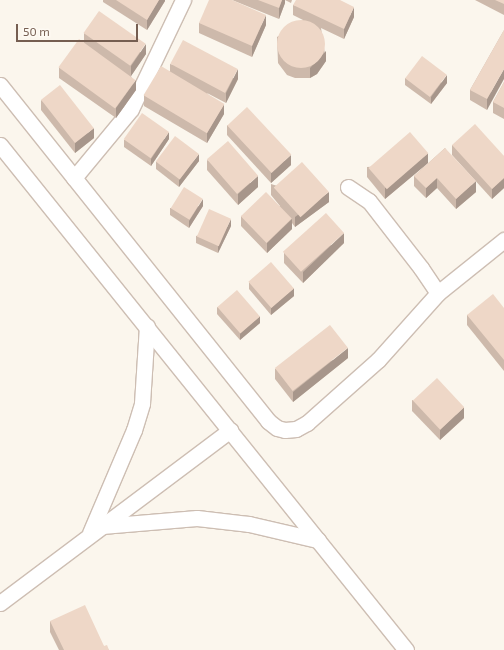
<!DOCTYPE html>
<html>
<head>
<meta charset="utf-8">
<style>
	body { margin:0 }
	#map { position:relative; width:504px; height:650px; overflow:hidden; background:#fbf6ed; font-family:"Exo 2",sans-serif }
	div>[style] { position:absolute }
	[style*='--x'] { left:calc(var(--x)*1px); top:calc(var(--y)*1px); width:calc(var(--w)*1px); rotate:calc(var(--a)*1deg) }
	.roads { filter:drop-shadow(1px 0 #cdbeb3) drop-shadow(-1px 0 #cdbeb3) drop-shadow(0 1px #cdbeb3) drop-shadow(0 -1px #cdbeb3) }
	.street>* { height:15px; margin:-7.5px; padding:0 7.5px; transform-origin:7.5px; border-radius:7.5px; background:#fff }
	.wall>* { inset:0; background:#cdb9ab }
	.shaded-wall>* { inset:0; background:#a7968b }
	.building>* { inset:0; background:#eed7c7; transform-origin:0 0 }
	.round { border-radius:50% }
	span { translate:-50% -50%; white-space:nowrap; text-align:center; line-height:1.15; -webkit-text-stroke:3px #fefaf3; paint-order:stroke }
	.scale { position:absolute; left:16px; top:24px; width:122px; height:18px; box-sizing:border-box; border:2px solid #755e51; border-top:0; padding-left:5px; font-size:12px; line-height:14px; white-space:nowrap; color:#755e51; -webkit-text-stroke:3px #fefaf3; paint-order:stroke }
</style>
</head>
<body>
<div id="map">
	<div class="roads">
		<div class="street">
			<i style="--x:0;--y:85;--w:430;--a:51.4"></i>
			<i style="--x:268;--y:421;--w:11;--a:38"></i>
			<i style="--x:277;--y:428;--w:8;--a:14"></i>
			<i style="--x:285;--y:430;--w:11;--a:-5"></i>
			<i style="--x:296;--y:429;--w:13;--a:-29"></i>
			<i style="--x:307;--y:423;--w:95;--a:-41.6"></i>
			<i style="--x:378;--y:360;--w:90;--a:-48.2"></i>
			<i style="--x:0;--y:145;--w:648;--a:51.2"></i>
			<i style="--x:74;--y:178;--w:89;--a:-50.4"></i>
			<i style="--x:131;--y:109;--w:121;--a:-64.5"></i>
			<i style="--x:348;--y:187;--w:25;--a:34"></i>
			<i style="--x:369;--y:201;--w:85;--a:52.2"></i>
			<i style="--x:421;--y:268;--w:30;--a:56"></i>
			<i style="--x:438;--y:293;--w:85;--a:-38.8"></i>
			<i style="--x:102;--y:526;--w:95;--a:-4.8"></i>
			<i style="--x:197;--y:518;--w:52;--a:6.6"></i>
			<i style="--x:249;--y:524;--w:71;--a:13.1"></i>
			<i style="--x:90;--y:533;--w:112;--a:-66.9"></i>
			<i style="--x:134;--y:430;--w:28;--a:-73"></i>
			<i style="--x:142;--y:403;--w:77;--a:-86.3"></i>
			<i style="--x:0;--y:603;--w:288;--a:-36.9"></i>
		</div>
	</div>
	<div class="wall">
		<i style="clip-path:polygon(103px 0,165px 0,165px 1px,147px 30px,103px 2px)"></i>
		<i style="clip-path:polygon(232px 0,292px 0,291px 3px,285px 0,285px 3px,279px 19px)"></i>
		<i style="clip-path:polygon(475px 0,504px 0,504px 15px)"></i>
		<i style="clip-path:polygon(293px 5px,354px 17px,344px 39px,321px 28px,326px 61px,317px 74px,310px 78px,295px 78px,287px 75px,278px 63px,277px 37px,303px 20px,293px 15px)"></i>
		<i style="clip-path:polygon(199px 23px,266px 25px,252px 57px,199px 33px)"></i>
		<i style="clip-path:polygon(504px 30px,487px 110px,470px 100px,470px 90px)"></i>
		<i style="clip-path:polygon(84px 33px,146px 54px,131px 76px,136px 90px,116px 118px,59px 78px,59px 68px,84px 42px)"></i>
		<i style="clip-path:polygon(170px 64px,238px 79px,226px 103px,207px 93px,224px 114px,207px 143px,144px 106px,144px 95px,170px 71px)"></i>
		<i style="clip-path:polygon(405px 78px,447px 83px,431px 104px,405px 85px)"></i>
		<i style="clip-path:polygon(504px 82px,504px 119px,493px 113px,493px 102px)"></i>
		<i style="clip-path:polygon(41px 100px,94px 138px,75px 153px,41px 110px)"></i>
		<i style="clip-path:polygon(227px 125px,291px 165px,271px 183px,227px 135px)"></i>
		<i style="clip-path:polygon(169px 139px,151px 166px,124px 147px,124px 140px)"></i>
		<i style="clip-path:polygon(452px 145px,504px 156px,504px 188px,492px 199px,452px 155px)"></i>
		<i style="clip-path:polygon(445px 148px,476px 192px,456px 209px,437px 188px,426px 198px,414px 186px,414px 176px)"></i>
		<i style="clip-path:polygon(207px 160px,258px 187px,238px 205px,207px 170px)"></i>
		<i style="clip-path:polygon(199px 161px,179px 187px,156px 169px,156px 162px)"></i>
		<i style="clip-path:polygon(428px 163px,385px 199px,367px 177px,367px 167px)"></i>
		<i style="clip-path:polygon(271px 184px,329px 202px,295px 227px,292px 223px,292px 229px,267px 253px,241px 226px,241px 216px,280px 206px,271px 195px)"></i>
		<i style="clip-path:polygon(203px 206px,189px 228px,170px 215px,170px 208px)"></i>
		<i style="clip-path:polygon(231px 226px,218px 253px,196px 243px,196px 236px)"></i>
		<i style="clip-path:polygon(344px 243px,303px 283px,284px 263px,284px 253px)"></i>
		<i style="clip-path:polygon(249px 282px,294px 296px,271px 315px,249px 289px)"></i>
		<i style="clip-path:polygon(217px 307px,260px 323px,240px 340px,217px 314px)"></i>
		<i style="clip-path:polygon(504px 308px,504px 371px,467px 325px,467px 315px)"></i>
		<i style="clip-path:polygon(348px 358px,293px 402px,275px 379px,275px 369px)"></i>
		<i style="clip-path:polygon(412px 400px,464px 418px,440px 440px,412px 411px)"></i>
		<i style="clip-path:polygon(50px 621px,104px 646px,109px 650px,59px 650px,50px 632px)"></i>
	</div>
	<div class="shaded-wall">
		<i style="clip-path:polygon(159px 0,165px 0,165px 1px,147px 30px,147px 20px)"></i>
		<i style="clip-path:polygon(282px 0,285px 0,285px 3px,279px 19px,279px 8px)"></i>
		<i style="clip-path:polygon(354px 7px,354px 17px,344px 39px,344px 29px)"></i>
		<i style="clip-path:polygon(266px 15px,266px 25px,252px 57px,252px 46px)"></i>
		<i style="clip-path:polygon(146px 44px,146px 54px,131px 76px,131px 66px)"></i>
		<i style="clip-path:polygon(326px 51px,326px 61px,317px 74px,310px 78px,310px 68px)"></i>
		<i style="clip-path:polygon(238px 69px,238px 79px,226px 103px,226px 93px)"></i>
		<i style="clip-path:polygon(504px 69px,504px 79px,487px 110px,487px 99px)"></i>
		<i style="clip-path:polygon(447px 75px,447px 83px,431px 104px,431px 97px)"></i>
		<i style="clip-path:polygon(136px 80px,136px 90px,116px 118px,116px 108px)"></i>
		<i style="clip-path:polygon(224px 104px,224px 114px,207px 143px,207px 133px)"></i>
		<i style="clip-path:polygon(94px 128px,94px 138px,75px 153px,75px 143px)"></i>
		<i style="clip-path:polygon(169px 132px,169px 139px,151px 166px,151px 159px)"></i>
		<i style="clip-path:polygon(428px 153px,428px 163px,385px 199px,385px 188px)"></i>
		<i style="clip-path:polygon(199px 154px,199px 161px,179px 187px,179px 180px)"></i>
		<i style="clip-path:polygon(291px 155px,291px 165px,271px 183px,271px 173px)"></i>
		<i style="clip-path:polygon(258px 176px,258px 187px,238px 205px,238px 194px)"></i>
		<i style="clip-path:polygon(437px 178px,437px 188px,426px 198px,426px 188px)"></i>
		<i style="clip-path:polygon(504px 178px,504px 188px,492px 199px,492px 189px)"></i>
		<i style="clip-path:polygon(476px 181px,476px 192px,456px 209px,456px 199px)"></i>
		<i style="clip-path:polygon(329px 192px,329px 202px,295px 227px,295px 217px)"></i>
		<i style="clip-path:polygon(203px 199px,203px 206px,189px 228px,189px 221px)"></i>
		<i style="clip-path:polygon(231px 219px,231px 226px,218px 253px,218px 246px)"></i>
		<i style="clip-path:polygon(292px 219px,292px 229px,267px 253px,267px 243px)"></i>
		<i style="clip-path:polygon(344px 233px,344px 243px,303px 283px,303px 272px)"></i>
		<i style="clip-path:polygon(294px 288px,294px 296px,271px 315px,271px 308px)"></i>
		<i style="clip-path:polygon(260px 316px,260px 323px,240px 340px,240px 333px)"></i>
		<i style="clip-path:polygon(348px 348px,348px 358px,293px 402px,293px 392px)"></i>
		<i style="clip-path:polygon(464px 407px,464px 418px,440px 440px,440px 430px)"></i>
	</div>
	<div class="building">
		<i style="clip-path:polygon(116px 0,159px 0,147px 20px)"></i>
		<i style="clip-path:polygon(209px 0,232px 0,266px 15px,252px 46px,199px 23px)"></i>
		<i style="clip-path:polygon(258px 0,282px 0,279px 8px)"></i>
		<i style="clip-path:polygon(296px 0,340px 0,354px 7px,344px 29px,293px 5px)"></i>
		<i style="clip-path:polygon(495px 0,504px 0,504px 4px)"></i>
		<i style="left:99px;top:11px;width:57px;height:27px;rotate:35deg"></i>
		<i class="round" style="left:277px;top:20px;width:48px;height:48px"></i>
		<i style="clip-path:polygon(504px 30px,504px 69px,487px 99px,470px 90px)"></i>
		<i style="left:79px;top:39px;width:70px;height:35px;rotate:36deg"></i>
		<i style="left:183px;top:40px;width:62px;height:27px;rotate:28deg"></i>
		<i style="left:422px;top:56px;width:31px;height:28px;rotate:37deg"></i>
		<i style="left:161px;top:66px;width:74px;height:34px;rotate:31deg"></i>
		<i style="clip-path:polygon(504px 82px,504px 108px,493px 102px)"></i>
		<i style="left:60px;top:85px;width:55px;height:24px;rotate:52deg"></i>
		<i style="left:247px;top:107px;width:65px;height:27px;rotate:47deg"></i>
		<i style="left:142px;top:113px;width:33px;height:32px;rotate:35deg"></i>
		<i style="clip-path:polygon(475px 124px,504px 156px,504px 178px,492px 189px,452px 145px)"></i>
		<i style="left:410px;top:132px;width:28px;height:55px;rotate:49deg"></i>
		<i style="left:175px;top:136px;width:30px;height:32px;rotate:37deg"></i>
		<i style="left:228px;top:141px;width:46px;height:28px;rotate:49deg"></i>
		<i style="clip-path:polygon(445px 148px,476px 181px,456px 199px,437px 178px,426px 188px,414px 176px)"></i>
		<i style="left:302px;top:162px;width:40px;height:38px;rotate:48deg"></i>
		<i style="left:184px;top:187px;width:22px;height:25px;rotate:32deg"></i>
		<i style="left:266px;top:192px;width:37px;height:35px;rotate:46deg"></i>
		<i style="left:209px;top:209px;width:24px;height:30px;rotate:24deg"></i>
		<i style="left:326px;top:213px;width:27px;height:58px;rotate:48deg"></i>
		<i style="left:271px;top:262px;width:35px;height:30px;rotate:49deg"></i>
		<i style="left:237px;top:290px;width:35px;height:26px;rotate:49deg"></i>
		<i style="clip-path:polygon(493px 294px,504px 308px,504px 360px,467px 315px)"></i>
		<i style="left:330px;top:325px;width:29px;height:70px;rotate:52deg"></i>
		<i style="left:437px;top:378px;width:40px;height:33px;rotate:47deg"></i>
		<i style="clip-path:polygon(85px 605px,104px 646px,107px 645px,109px 650px,64px 650px,50px 621px)"></i>
	</div>
	<div class="scale">50 m</div>
</div>
</body>
</html>
